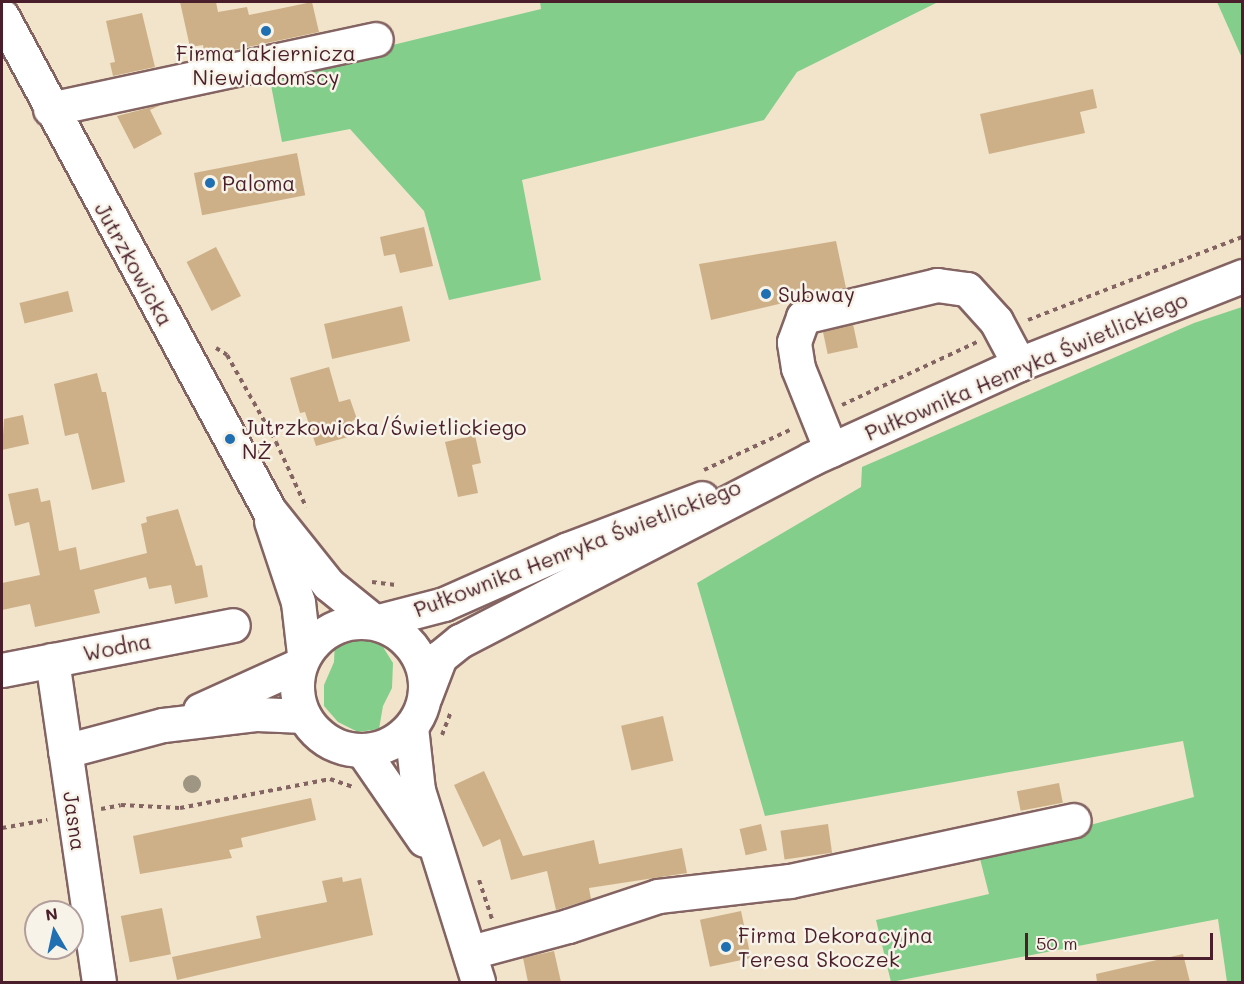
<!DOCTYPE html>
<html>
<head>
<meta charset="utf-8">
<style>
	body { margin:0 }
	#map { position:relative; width:1244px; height:984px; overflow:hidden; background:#f1e4ca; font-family:Mali,sans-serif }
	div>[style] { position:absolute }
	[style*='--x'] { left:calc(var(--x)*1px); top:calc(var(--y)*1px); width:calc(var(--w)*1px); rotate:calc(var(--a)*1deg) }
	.green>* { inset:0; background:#84ce8c }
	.building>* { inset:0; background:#ceb088; transform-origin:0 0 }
	.path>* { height:4px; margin-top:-2px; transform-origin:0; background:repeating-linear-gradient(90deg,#846463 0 4.5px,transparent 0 9px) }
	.roads { filter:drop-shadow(2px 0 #846463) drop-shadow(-2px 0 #846463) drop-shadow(0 2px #846463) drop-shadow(0 -2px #846463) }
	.minor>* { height:33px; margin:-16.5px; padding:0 16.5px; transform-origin:16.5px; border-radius:16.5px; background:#fff }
	.major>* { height:33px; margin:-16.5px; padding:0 16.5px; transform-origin:16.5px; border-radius:16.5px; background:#fff }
	.major>.ring { margin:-16.5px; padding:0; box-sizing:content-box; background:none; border:33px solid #fff; border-radius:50% }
	.trees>* { width:18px; height:18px; margin:-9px; border-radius:50%; background:#9e9582 }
	.dots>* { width:16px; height:16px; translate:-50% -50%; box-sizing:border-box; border:3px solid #f7f3e8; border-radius:50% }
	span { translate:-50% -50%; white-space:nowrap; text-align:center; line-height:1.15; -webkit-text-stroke:5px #f7f3e8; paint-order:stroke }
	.poi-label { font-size:21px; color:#4a1f2b }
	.left { translate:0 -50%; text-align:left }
	.street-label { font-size:21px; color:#4a1f2b }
	.frame { position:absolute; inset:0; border:3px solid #4a1f2b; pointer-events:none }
	.north { position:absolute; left:24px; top:900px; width:60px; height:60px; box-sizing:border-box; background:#f7f3e8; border:2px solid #b29e9c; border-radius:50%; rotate:351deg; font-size:16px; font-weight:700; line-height:24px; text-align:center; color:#4a1f2b }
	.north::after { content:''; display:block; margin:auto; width:21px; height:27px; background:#1f6fb2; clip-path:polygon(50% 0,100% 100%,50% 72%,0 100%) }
	.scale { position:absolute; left:1025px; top:933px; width:188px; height:27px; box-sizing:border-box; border:3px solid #4a1f2b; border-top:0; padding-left:8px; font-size:18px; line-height:21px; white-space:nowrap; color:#4a1f2b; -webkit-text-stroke:4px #f7f3e8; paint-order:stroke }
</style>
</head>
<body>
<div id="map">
	<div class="green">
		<i style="clip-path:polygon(540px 2px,938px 2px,797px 72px,764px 120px,522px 180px,541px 280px,449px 300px,424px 211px,350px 129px,282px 142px,269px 75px,541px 9px)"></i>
		<i style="clip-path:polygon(1217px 2px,1242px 2px,1242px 58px)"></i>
		<i style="clip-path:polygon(1242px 307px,1242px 982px,1227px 982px,1218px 919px,891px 982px,876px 920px,989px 894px,979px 855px,1194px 797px,1183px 741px,765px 816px,697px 583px,861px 487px,862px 467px,1194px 323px)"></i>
		<i style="clip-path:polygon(347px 635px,364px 636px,383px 647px,393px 663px,392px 688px,383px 706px,379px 729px,358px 732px,338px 722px,324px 706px,324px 685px,334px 662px,335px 640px)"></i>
	</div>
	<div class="building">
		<i style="clip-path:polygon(180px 2px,216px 2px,218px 12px,247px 7px,249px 15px,312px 2px,319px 32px,205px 56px,203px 45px,190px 47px)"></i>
		<i style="clip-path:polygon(142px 13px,155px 67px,113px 76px,110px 63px,115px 62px,106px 21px)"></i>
		<i style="clip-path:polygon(1093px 89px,1097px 108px,1080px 112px,1085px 133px,989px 154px,980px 114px)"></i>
		<i style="clip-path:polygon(163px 104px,150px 110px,162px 134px,134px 149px,117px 116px)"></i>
		<i style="left:297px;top:153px;width:43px;height:105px;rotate:79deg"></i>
		<i style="clip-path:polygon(424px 227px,433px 266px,400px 273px,395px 254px,384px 256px,380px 237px)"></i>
		<i style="clip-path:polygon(836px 241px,846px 288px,711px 320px,699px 264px)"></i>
		<i style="left:216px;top:247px;width:55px;height:33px;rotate:63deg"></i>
		<i style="left:68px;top:291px;width:21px;height:50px;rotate:76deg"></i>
		<i style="left:402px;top:306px;width:36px;height:80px;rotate:77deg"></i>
		<i style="left:853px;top:324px;width:24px;height:31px;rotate:78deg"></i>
		<i style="clip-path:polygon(329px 367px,339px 402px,350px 399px,357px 419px,352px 421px,355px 435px,316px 446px,305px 412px,300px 413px,290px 378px)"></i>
		<i style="clip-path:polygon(97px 373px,102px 392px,106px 392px,125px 482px,92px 490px,78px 433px,65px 436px,54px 384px)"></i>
		<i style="clip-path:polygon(23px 415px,29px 444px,2px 450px,4px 419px)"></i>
		<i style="clip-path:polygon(475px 435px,481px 463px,472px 465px,478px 493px,458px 497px,445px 442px)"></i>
		<i style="clip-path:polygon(38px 488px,41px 502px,50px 500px,59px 551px,76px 547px,80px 570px,147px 553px,141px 524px,147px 522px,146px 517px,178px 509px,196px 566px,202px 565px,208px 597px,175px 604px,171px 585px,149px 589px,146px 577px,94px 590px,100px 613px,35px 627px,30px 604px,2px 610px,2px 583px,40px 575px,29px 522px,15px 526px,8px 494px)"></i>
		<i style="left:663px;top:716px;width:46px;height:43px;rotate:77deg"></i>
		<i style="clip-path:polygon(484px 771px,523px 856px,594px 840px,599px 864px,682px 848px,687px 873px,589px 888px,591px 899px,556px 910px,547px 871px,511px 880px,500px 839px,483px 847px,454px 785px)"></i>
		<i style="left:1059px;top:783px;width:20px;height:43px;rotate:79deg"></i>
		<i style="clip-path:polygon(311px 798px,316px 820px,241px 838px,243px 847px,229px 850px,232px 858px,140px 874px,133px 836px)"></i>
		<i style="left:761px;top:824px;width:27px;height:22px;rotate:77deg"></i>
		<i style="left:828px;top:824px;width:29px;height:48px;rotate:82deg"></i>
		<i style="clip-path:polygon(342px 877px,343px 882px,361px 878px,373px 935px,177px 980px,172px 957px,261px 938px,256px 916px,327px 902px,322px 881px)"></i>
		<i style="left:162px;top:908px;width:47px;height:42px;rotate:79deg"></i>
		<i style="left:741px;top:911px;width:48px;height:42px;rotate:78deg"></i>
		<i style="clip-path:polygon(554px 951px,561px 982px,528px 982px,523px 958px)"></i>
		<i style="clip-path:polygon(1183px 954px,1190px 982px,1097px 982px,1096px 974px)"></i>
	</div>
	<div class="path">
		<i style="--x:1028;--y:320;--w:230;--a:-21.2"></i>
		<i style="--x:216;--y:348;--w:13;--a:32"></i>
		<i style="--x:227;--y:355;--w:100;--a:60.6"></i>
		<i style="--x:276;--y:442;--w:72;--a:65.2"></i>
		<i style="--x:842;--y:405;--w:149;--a:-25"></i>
		<i style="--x:704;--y:470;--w:97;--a:-25"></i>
		<i style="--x:372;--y:582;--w:26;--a:7"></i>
		<i style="--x:442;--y:735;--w:26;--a:-69"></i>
		<i style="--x:101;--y:809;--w:20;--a:-11"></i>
		<i style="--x:121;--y:805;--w:59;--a:2.9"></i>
		<i style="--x:180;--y:808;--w:153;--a:-10.9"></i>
		<i style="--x:330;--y:779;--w:24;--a:19"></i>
		<i style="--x:2;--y:828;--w:46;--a:-10.1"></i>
		<i style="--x:479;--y:880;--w:41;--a:71.6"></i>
	</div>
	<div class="roads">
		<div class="minor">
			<i style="--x:50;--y:109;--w:333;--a:-12.1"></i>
			<i style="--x:831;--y:450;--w:88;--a:-111.9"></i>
			<i style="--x:798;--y:368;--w:26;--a:-99"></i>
			<i style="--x:794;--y:342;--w:27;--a:-70"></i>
			<i style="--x:803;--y:317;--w:138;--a:-13.4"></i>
			<i style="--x:937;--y:285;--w:30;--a:8"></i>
			<i style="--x:967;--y:289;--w:43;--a:47.8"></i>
			<i style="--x:996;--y:321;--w:49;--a:61.9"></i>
			<i style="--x:375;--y:622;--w:71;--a:-14.6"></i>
			<i style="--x:444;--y:604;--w:136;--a:-23.9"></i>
			<i style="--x:568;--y:549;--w:143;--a:-20.8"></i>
			<i style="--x:52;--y:660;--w:325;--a:81.7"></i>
			<i style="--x:2;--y:670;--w:235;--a:-11"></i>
			<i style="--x:425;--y:696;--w:42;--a:-69"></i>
			<i style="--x:440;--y:657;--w:26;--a:-39"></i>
			<i style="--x:460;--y:641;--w:395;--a:-27.4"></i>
			<i style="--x:811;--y:459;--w:229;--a:-24.5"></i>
			<i style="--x:1019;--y:364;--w:240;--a:-21.5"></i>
			<i style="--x:200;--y:710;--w:109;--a:-24.4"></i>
			<i style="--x:65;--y:751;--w:101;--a:-14.9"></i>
			<i style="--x:163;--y:725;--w:95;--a:-6.7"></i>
			<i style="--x:257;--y:714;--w:47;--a:2.4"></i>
			<i style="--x:471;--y:952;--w:100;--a:-15"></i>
			<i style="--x:568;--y:926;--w:95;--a:-18.4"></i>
			<i style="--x:658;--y:896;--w:133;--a:-6.5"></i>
			<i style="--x:790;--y:881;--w:290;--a:-12.1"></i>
		</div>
		<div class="major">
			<i style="--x:2;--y:16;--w:562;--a:61.61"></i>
			<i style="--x:269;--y:510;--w:95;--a:51.4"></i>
			<i style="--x:328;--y:584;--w:60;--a:39"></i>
			<i style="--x:271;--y:521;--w:85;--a:71.6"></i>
			<i style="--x:298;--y:602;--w:52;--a:83.4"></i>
			<i class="ring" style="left:297px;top:622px;width:95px;height:95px"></i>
			<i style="--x:411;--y:727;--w:63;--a:83.7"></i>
			<i style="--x:418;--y:790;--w:201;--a:72.6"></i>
			<i style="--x:362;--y:750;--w:109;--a:55.4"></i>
		</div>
	</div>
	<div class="trees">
		<i style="left:192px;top:784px"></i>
	</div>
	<div class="dots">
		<i style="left:266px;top:31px;background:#1f6fb2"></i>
		<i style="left:210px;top:183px;background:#1f6fb2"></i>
		<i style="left:766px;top:294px;background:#1f6fb2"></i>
		<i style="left:230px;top:439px;background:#1f6fb2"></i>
		<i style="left:726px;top:947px;background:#1f6fb2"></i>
	</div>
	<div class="poi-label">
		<span style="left:266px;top:65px">Firma lakiernicza<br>Niewiadomscy</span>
		<span class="left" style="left:222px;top:183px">Paloma</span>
		<span class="left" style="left:778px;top:294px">Subway</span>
		<span class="left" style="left:242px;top:439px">Jutrzkowicka/Świetlickiego<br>NŻ</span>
		<span class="left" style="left:738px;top:947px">Firma Dekoracyjna<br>Teresa Skoczek</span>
	</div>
	<div class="street-label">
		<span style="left:134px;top:264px;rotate:61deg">Jutrzkowicka</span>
		<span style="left:1026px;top:366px;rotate:-23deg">Pułkownika Henryka Świetlickiego</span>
		<span style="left:577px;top:548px;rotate:-21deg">Pułkownika Henryka Świetlickiego</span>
		<span style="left:117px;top:647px;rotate:-11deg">Wodna</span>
		<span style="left:75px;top:821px;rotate:82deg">Jasna</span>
	</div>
	<div class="frame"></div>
	<div class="north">N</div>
	<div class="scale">50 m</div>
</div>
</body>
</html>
